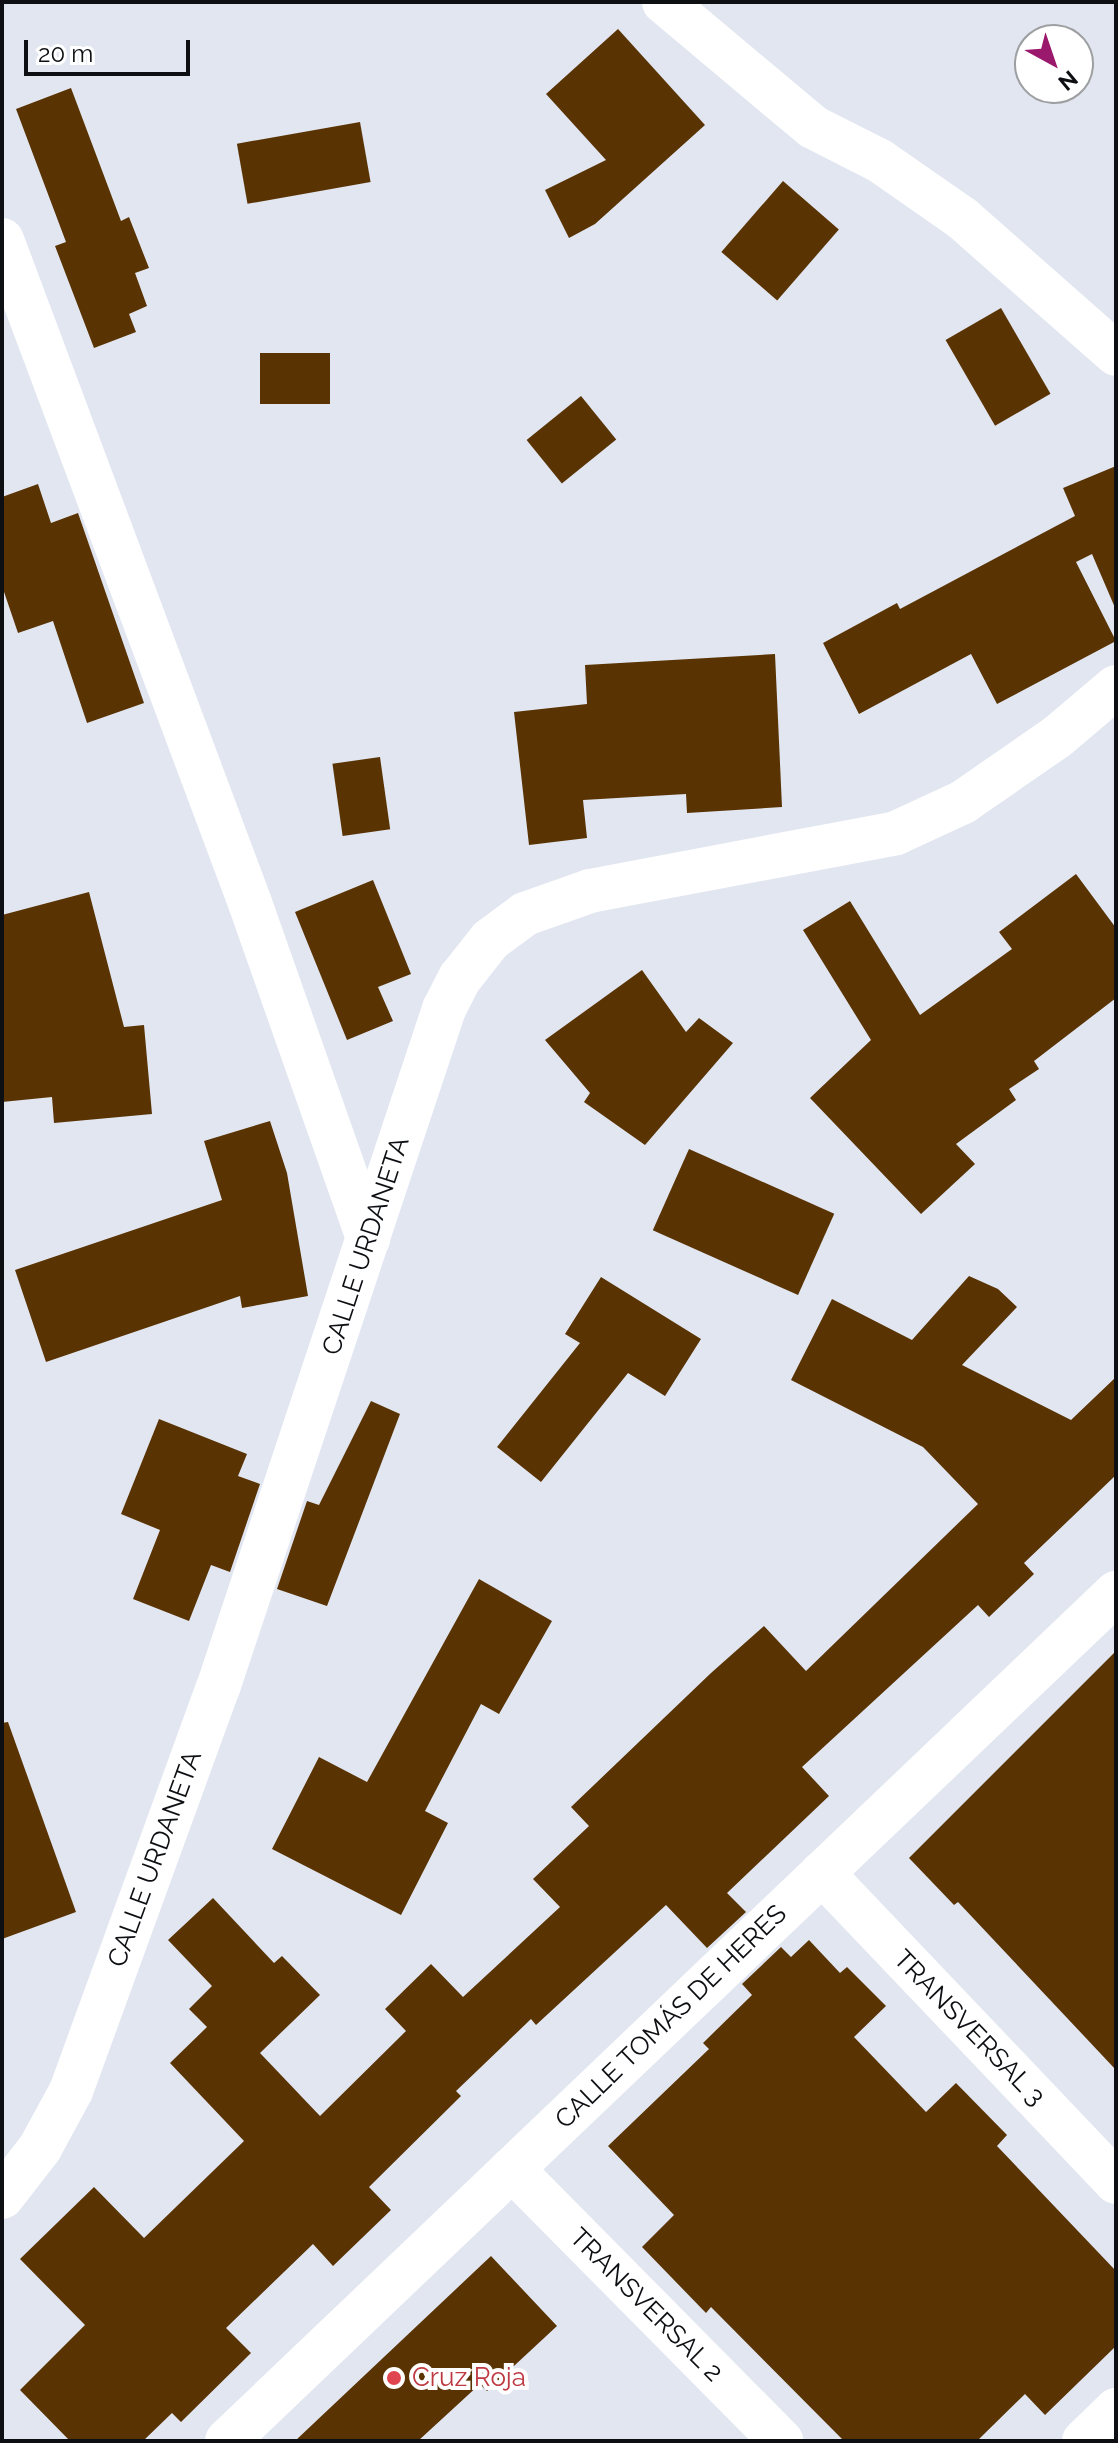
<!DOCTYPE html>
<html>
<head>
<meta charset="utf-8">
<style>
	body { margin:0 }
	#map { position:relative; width:1118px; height:2443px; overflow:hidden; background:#e1e6f1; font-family:Raleway,sans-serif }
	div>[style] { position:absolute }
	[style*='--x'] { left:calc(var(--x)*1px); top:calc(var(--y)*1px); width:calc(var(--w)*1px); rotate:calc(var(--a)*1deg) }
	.building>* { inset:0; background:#5a3303; transform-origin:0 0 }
	.minor>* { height:44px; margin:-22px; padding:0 22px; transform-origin:22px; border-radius:22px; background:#fff }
	.dots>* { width:22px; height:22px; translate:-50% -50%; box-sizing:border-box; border:4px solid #fff; border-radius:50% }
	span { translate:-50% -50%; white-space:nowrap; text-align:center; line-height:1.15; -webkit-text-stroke:8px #fff; paint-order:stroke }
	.street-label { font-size:26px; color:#0d0f12 }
	.health-label { font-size:26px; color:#be3a42 }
	.left { translate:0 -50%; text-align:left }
	.frame { position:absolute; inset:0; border:4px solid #0d0f12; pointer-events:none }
	.north { position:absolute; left:1014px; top:24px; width:80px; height:80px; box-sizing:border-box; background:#fff; border:2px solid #9e9fa0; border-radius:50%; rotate:140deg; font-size:22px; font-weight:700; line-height:32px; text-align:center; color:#0d0f12 }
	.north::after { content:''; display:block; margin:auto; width:28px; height:36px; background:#9b196d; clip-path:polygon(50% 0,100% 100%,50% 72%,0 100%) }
	.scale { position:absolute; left:24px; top:40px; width:166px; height:36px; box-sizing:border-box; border:4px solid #0d0f12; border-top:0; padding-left:10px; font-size:24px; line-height:28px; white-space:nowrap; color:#0d0f12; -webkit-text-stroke:6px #fff; paint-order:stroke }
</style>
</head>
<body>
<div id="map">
	<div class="building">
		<i style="clip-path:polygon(618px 29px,705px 125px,595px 224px,569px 238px,545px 190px,606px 160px,546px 94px)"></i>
		<i style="clip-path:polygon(71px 88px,121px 221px,129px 217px,149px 268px,135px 273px,147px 306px,129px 314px,136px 332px,94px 348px,55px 246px,66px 242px,16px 109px)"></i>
		<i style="left:360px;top:122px;width:61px;height:125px;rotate:80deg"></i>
		<i style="left:783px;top:181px;width:74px;height:94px;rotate:41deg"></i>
		<i style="left:1001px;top:308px;width:99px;height:64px;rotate:60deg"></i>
		<i style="left:330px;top:353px;width:51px;height:70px;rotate:90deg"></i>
		<i style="left:581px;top:396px;width:56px;height:70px;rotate:51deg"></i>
		<i style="clip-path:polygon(1116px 466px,1116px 610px,1092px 554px,1076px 562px,1116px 641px,997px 704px,971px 654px,859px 714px,823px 643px,897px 603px,900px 609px,1075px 516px,1063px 488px)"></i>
		<i style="clip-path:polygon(38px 484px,51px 523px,78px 513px,144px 703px,87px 723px,53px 621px,18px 633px,2px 586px,2px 497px)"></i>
		<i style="clip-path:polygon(775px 654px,782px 807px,687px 813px,686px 794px,583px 800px,587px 838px,529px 845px,514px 712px,587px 704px,585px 665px)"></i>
		<i style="left:380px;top:757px;width:73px;height:48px;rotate:82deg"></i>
		<i style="clip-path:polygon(1076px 874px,1116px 928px,1116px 998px,1034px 1061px,1039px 1069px,1009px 1089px,1016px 1100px,956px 1144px,975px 1164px,921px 1214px,810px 1098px,871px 1040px,803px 930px,850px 901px,920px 1015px,1012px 949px,999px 932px)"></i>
		<i style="clip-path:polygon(373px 880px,411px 974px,378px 987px,393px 1021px,347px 1040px,295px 912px)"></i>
		<i style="clip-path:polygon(89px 892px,124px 1027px,144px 1025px,152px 1114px,54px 1123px,52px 1097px,2px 1102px,2px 915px)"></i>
		<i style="clip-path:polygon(642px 970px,686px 1032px,699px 1018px,733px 1043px,645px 1145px,584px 1102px,590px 1093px,545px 1040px)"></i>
		<i style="clip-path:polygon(270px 1121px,287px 1173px,308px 1296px,242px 1308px,240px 1296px,46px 1362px,15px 1270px,222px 1200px,204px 1141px)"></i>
		<i style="left:689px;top:1149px;width:159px;height:89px;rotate:24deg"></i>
		<i style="clip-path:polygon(969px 1276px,998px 1289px,1017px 1307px,962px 1365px,1071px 1420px,1116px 1377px,1116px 1475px,1024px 1563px,1034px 1574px,989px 1617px,978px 1605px,802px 1767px,829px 1796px,727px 1893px,746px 1912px,707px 1948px,666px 1905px,536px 2025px,531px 2019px,456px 2091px,461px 2096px,369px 2187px,391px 2210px,333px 2266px,313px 2244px,226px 2328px,251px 2353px,181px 2422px,172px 2413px,143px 2441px,70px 2441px,20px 2390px,85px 2325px,20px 2259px,94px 2187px,144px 2238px,244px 2141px,170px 2063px,207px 2027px,189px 2009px,212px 1986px,168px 1940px,213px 1898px,274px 1963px,282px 1956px,320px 1995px,260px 2053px,320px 2116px,406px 2031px,385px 2009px,431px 1964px,463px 1997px,560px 1907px,533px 1879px,589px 1826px,571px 1807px,711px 1673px,764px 1626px,806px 1671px,978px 1504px,923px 1447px,791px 1380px,832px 1299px,912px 1340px)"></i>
		<i style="clip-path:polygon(601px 1277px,701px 1339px,665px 1396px,628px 1373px,541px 1482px,497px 1447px,580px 1343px,565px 1334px)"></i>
		<i style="clip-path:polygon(371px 1401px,400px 1414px,327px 1606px,277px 1589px,307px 1501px,319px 1505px)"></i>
		<i style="clip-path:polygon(159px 1419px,247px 1454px,238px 1476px,260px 1484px,230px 1572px,211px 1565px,189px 1621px,133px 1599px,160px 1530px,121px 1514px)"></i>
		<i style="clip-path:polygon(479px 1579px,552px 1621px,499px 1714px,481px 1704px,425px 1811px,448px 1823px,401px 1915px,272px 1849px,319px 1757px,367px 1782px)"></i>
		<i style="clip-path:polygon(1116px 1651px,1116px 2070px,958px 1902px,954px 1905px,909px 1858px)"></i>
		<i style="clip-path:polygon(8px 1722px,76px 1912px,2px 1939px,2px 1723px)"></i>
		<i style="clip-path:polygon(809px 1940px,840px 1973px,847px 1967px,886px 2006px,854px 2037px,926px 2112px,956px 2083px,1007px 2135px,997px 2146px,1116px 2271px,1116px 2346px,1045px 2415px,1025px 2394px,977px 2441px,844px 2441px,711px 2307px,706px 2313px,642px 2247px,674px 2215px,608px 2146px,709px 2049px,703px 2043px,752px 1995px,742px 1984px,781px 1947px,791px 1957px)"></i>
		<i style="clip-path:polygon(491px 2256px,557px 2326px,487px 2391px,480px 2384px,418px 2441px,295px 2441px)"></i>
	</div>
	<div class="minor">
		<i style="--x:664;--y:2;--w:194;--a:40"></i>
		<i style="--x:813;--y:127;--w:75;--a:26.9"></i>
		<i style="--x:880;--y:161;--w:100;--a:34.8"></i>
		<i style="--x:962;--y:218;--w:205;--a:41.4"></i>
		<i style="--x:2;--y:240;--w:708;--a:69.49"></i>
		<i style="--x:250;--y:903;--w:356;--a:70.6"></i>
		<i style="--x:822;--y:1873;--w:427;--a:46.4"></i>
		<i style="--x:512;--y:2169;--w:383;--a:45.3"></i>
		<i style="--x:2;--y:2197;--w:62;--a:-52.2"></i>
		<i style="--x:40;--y:2148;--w:65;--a:-61.5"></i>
		<i style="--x:71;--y:2091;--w:429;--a:-70"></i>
		<i style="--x:218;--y:1688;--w:716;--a:-71.59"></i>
		<i style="--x:444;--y:1009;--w:35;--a:-63"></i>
		<i style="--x:460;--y:978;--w:48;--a:-51.7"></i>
		<i style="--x:490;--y:940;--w:44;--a:-36.6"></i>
		<i style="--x:525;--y:914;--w:69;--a:-19.5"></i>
		<i style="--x:590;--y:891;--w:311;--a:-10.7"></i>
		<i style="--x:896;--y:833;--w:74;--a:-24.8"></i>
		<i style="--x:963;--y:802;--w:114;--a:-34.7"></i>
		<i style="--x:1057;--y:737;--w:77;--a:-40.3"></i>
		<i style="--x:227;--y:2441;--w:1229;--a:-43.65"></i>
		<i style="--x:1084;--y:2441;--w:45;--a:-44.1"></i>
	</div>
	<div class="dots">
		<i style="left:394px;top:2378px;background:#e0444e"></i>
	</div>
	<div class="street-label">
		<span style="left:366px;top:1246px;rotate:-72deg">CALLE URDANETA</span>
		<span style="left:155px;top:1859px;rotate:-70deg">CALLE URDANETA</span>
		<span style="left:671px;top:2017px;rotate:-44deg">CALLE TOMÁS DE HERES</span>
		<span style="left:969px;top:2028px;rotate:46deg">TRANSVERSAL 3</span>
		<span style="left:646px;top:2305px;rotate:45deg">TRANSVERSAL 2</span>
	</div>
	<div class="health-label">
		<span class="left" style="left:412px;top:2378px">Cruz Roja</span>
	</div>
	<div class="frame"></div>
	<div class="north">N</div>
	<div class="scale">20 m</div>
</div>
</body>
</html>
